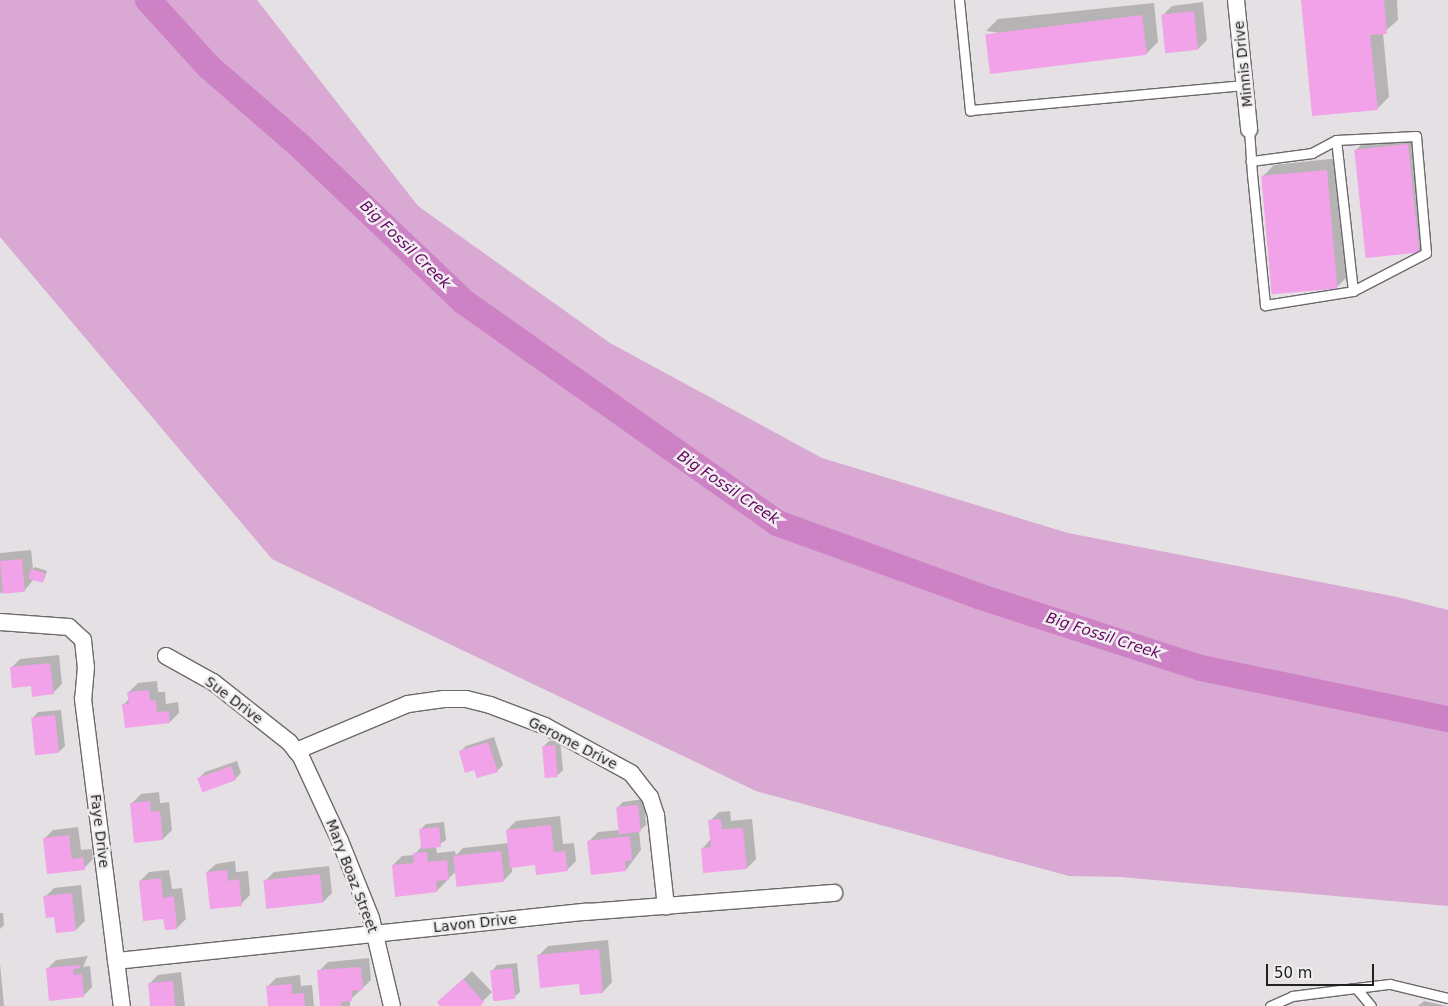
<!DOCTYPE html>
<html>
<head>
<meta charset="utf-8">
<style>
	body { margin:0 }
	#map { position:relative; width:1448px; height:1006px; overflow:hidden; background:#e4e0e3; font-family:"DejaVu Sans",sans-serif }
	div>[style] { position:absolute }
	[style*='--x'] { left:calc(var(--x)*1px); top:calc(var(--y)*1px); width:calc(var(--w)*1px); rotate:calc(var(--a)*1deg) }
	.green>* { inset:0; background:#d9a8d3 }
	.shadow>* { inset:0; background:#0003 }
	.river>* { height:26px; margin:-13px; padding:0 13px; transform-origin:13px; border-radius:13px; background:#ce82c6 }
	.building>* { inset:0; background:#f1a2e8; transform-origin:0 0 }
	.roads { filter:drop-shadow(1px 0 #6c696c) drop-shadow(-1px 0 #6c696c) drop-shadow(0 1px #6c696c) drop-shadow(0 -1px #6c696c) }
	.lane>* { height:9px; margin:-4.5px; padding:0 4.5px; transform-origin:4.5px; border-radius:4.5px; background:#fff }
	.street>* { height:16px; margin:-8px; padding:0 8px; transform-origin:8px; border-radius:8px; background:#fff }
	span { translate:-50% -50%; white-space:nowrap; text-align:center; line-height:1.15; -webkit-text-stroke:5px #f1eef1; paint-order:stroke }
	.street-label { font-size:14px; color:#222122 }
	.water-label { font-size:15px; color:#650261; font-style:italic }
	.scale { position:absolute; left:1266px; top:964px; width:108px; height:22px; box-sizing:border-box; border:2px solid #222122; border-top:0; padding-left:6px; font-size:15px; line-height:18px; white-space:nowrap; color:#222122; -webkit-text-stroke:4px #f1eef1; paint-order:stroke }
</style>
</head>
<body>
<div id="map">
	<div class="green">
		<i style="clip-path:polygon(0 0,257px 0,418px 206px,610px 343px,822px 458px,1068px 533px,1397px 597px,1448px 610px,1448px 906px,1121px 877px,1069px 876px,756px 791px,272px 559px,0 237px)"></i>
	</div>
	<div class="shadow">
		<i style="clip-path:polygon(1302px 0,1397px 0,1398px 20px,1383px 33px,1389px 97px,1377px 109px)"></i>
		<i style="clip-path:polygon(1203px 2px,1207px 40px,1198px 49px,1166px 52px,1163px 15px,1172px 6px)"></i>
		<i style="clip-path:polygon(1154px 3px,1158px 42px,1146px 54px,986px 31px,998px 19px)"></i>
		<i style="clip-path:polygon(1420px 132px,1431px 239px,1419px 251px,1356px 150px,1368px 138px)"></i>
		<i style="clip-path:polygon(1339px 158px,1350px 274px,1338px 286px,1273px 293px,1262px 177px,1274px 165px)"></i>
		<i style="clip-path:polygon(31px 550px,33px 569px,35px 567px,47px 571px,44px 580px,42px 582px,33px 580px,25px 590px,0 593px,0 553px)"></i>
		<i style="clip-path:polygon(59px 655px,62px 684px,53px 693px,32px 684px,11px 668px,20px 659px)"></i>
		<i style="clip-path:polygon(157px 681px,158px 692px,165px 692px,166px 704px,178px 702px,179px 713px,170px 722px,123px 705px,129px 699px,129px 692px,138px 683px)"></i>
		<i style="clip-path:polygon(61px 710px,65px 746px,59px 752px,33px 718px,38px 712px)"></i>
		<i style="clip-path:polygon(494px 737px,503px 765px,497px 771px,475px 768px,460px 752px,466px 746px)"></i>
		<i style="clip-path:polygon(560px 740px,563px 770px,558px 775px,543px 747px,549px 741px)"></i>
		<i style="clip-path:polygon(237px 761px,241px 773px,235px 779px,199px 778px,205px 772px)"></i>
		<i style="clip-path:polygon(159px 792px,160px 803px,169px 802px,172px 830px,163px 839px,136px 842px,132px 803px,141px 794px)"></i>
		<i style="clip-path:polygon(644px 799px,646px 825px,639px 831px,641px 850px,626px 870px,589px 841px,598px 832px,620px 830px,618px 807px,623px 802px)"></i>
		<i style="clip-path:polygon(730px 811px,731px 821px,752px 819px,756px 859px,747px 868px,702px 849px,711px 839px,710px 821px,719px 812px)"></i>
		<i style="clip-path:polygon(560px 816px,563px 844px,574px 843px,576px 861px,567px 870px,536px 863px,512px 866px,512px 872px,503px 881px,456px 871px,437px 891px,393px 865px,402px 856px,414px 855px,422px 846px,420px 830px,426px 824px,444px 822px,446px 840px,436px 847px,437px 853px,455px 851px,456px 855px,463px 848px,509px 843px,507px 830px,516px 821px)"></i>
		<i style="clip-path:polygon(78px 827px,81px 850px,92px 849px,93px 859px,84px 868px,44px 839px,53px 830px)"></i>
		<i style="clip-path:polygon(235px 861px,236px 872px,248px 871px,250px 895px,241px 904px,207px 872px,216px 864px)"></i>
		<i style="clip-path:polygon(329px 866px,332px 893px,323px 902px,268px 908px,265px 881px,274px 872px)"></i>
		<i style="clip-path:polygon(169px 870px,172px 889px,182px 888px,186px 919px,177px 928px,166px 929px,165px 917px,140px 881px,149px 872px)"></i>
		<i style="clip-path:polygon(81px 885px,85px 921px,76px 930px,45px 897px,54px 888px)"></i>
		<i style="clip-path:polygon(0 913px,3px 913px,4px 925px,0 929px)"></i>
		<i style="clip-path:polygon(608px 940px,612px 982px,603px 992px,581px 994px,580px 983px,539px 955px,548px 946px)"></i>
		<i style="clip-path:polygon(88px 956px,83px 967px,90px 966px,92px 987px,83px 996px,47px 969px,56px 960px)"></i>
		<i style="clip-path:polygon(369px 958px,371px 980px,350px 1000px,350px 1006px,322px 1006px,319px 971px,328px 962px)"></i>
		<i style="clip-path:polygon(0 963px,4px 1006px,0 1006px)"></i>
		<i style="clip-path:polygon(517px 963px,520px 992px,514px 997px,492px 971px,497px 965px)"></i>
		<i style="clip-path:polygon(472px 971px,492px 992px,478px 1006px,442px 1006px,447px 994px)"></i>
		<i style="clip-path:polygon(181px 972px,185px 1006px,151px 1006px,149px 984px,158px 975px)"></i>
		<i style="clip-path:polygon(300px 975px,301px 986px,312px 985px,314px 1006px,269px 1006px,267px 987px,276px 978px)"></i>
		<i style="clip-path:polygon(1424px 1001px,1447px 1006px,1418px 1006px)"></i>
	</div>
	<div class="river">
		<i style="--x:148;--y:0;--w:91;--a:47.7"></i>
		<i style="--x:209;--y:67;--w:118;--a:40.9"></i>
		<i style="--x:298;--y:144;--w:229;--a:43.6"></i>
		<i style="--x:464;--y:302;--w:383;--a:35.2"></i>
		<i style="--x:777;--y:523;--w:217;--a:19.9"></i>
		<i style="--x:981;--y:597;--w:231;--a:17.9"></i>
		<i style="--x:1201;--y:668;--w:252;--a:11.7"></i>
	</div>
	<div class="building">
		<i style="clip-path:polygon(1301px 0,1384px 0,1387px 34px,1370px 35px,1378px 110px,1312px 116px)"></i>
		<i style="left:1194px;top:11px;width:39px;height:33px;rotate:84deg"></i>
		<i style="left:1142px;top:15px;width:40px;height:158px;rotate:83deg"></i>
		<i style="left:1408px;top:144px;width:109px;height:54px;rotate:84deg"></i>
		<i style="left:1327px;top:170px;width:119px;height:66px;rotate:85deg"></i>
		<i style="left:22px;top:559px;width:33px;height:22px;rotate:85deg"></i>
		<i style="left:31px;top:569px;width:15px;height:10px;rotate:16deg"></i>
		<i style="clip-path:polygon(50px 663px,54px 694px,32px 697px,31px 686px,12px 688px,10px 667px)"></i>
		<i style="clip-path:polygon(149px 690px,150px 701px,156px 700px,157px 712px,169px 711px,170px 723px,125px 728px,122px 704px,129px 704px,127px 692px)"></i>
		<i style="left:55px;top:715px;width:38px;height:24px;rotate:84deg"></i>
		<i style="clip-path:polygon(488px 742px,498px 772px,477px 778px,474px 770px,465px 773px,459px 751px)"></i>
		<i style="left:555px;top:745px;width:32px;height:13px;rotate:85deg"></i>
		<i style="left:231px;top:766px;width:15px;height:36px;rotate:70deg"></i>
		<i style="clip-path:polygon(150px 801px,151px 812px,160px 811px,163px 840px,134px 843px,130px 803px)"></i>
		<i style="left:638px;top:805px;width:27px;height:22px;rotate:84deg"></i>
		<i style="clip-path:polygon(721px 819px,722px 829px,743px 828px,747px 869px,703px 873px,701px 848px,711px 847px,708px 820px)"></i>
		<i style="clip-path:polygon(551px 825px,554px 852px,565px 851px,568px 871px,536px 875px,535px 865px,510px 868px,506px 830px)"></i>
		<i style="left:439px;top:827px;width:20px;height:20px;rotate:84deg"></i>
		<i style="clip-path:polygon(69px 835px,72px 859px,83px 857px,85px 870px,47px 874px,43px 838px)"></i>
		<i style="clip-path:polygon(630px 836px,632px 860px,625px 861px,626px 871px,591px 875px,587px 841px)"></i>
		<i style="left:501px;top:851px;width:31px;height:48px;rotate:84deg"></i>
		<i style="clip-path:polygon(427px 852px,428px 862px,447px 860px,449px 880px,436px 881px,437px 892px,395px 897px,392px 865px,414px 863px,413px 853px)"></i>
		<i style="clip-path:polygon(227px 870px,228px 881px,239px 879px,242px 906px,210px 909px,206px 872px)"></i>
		<i style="left:320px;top:874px;width:29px;height:57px;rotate:84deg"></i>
		<i style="clip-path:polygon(161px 878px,163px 898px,174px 896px,177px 929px,165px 930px,163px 919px,143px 921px,139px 881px)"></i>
		<i style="clip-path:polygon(72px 893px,76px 931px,56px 933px,54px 917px,46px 918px,43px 896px)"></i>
		<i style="clip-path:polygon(599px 949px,603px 993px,580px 995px,579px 984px,540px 988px,537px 955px)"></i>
		<i style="clip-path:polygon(79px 965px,80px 968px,73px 969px,74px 975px,82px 974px,84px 997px,49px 1001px,46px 968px)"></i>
		<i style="clip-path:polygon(361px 967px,363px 990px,352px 991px,352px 1001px,341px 1002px,341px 1006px,320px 1006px,317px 970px)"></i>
		<i style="left:512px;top:968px;width:31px;height:22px;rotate:84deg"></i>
		<i style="clip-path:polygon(463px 979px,484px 1002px,480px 1006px,440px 1006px,437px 1002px)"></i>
		<i style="left:173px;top:981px;width:25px;height:25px;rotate:85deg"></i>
		<i style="clip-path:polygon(292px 984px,292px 994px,304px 993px,305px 1006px,268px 1006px,266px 986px)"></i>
	</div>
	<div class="roads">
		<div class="lane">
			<i style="--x:959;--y:0;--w:111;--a:84.3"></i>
			<i style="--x:970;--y:110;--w:276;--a:-5.2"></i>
			<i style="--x:1249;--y:129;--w:45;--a:86.2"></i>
			<i style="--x:1252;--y:174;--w:132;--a:84.3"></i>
			<i style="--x:1265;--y:305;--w:89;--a:-9"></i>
			<i style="--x:1353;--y:291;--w:152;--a:-96.4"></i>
			<i style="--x:1336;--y:140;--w:27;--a:152"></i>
			<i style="--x:1312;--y:153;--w:62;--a:172.5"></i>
			<i style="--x:1336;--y:140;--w:80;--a:-2.9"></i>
			<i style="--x:1416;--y:136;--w:117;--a:85.1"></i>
			<i style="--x:1426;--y:253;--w:82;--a:152.5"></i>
			<i style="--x:1356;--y:988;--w:34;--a:-7"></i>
			<i style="--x:1390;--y:984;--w:60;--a:13.6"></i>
			<i style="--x:1270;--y:1006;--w:24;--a:-24"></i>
			<i style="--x:1292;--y:996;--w:64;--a:-7.1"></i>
			<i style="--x:1356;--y:988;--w:23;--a:50"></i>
		</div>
		<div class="street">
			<i style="--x:1236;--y:0;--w:130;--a:84.2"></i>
			<i style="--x:0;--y:622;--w:69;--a:4.1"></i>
			<i style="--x:69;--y:627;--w:19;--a:43"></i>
			<i style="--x:83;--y:640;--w:27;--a:84"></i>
			<i style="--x:86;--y:667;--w:32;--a:95"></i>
			<i style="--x:83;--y:699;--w:309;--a:82.8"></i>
			<i style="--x:166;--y:656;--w:54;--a:29"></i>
			<i style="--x:213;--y:682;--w:97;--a:38.3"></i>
			<i style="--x:289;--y:742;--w:19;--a:51"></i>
			<i style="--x:301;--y:757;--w:93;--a:65.1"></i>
			<i style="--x:340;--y:841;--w:83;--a:68.1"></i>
			<i style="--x:371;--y:918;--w:90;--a:76.6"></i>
			<i style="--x:296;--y:751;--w:121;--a:-22.8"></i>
			<i style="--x:408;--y:704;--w:36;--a:-8"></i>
			<i style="--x:444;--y:699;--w:22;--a:0"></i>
			<i style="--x:466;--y:699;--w:25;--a:14"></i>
			<i style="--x:490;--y:705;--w:59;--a:20.9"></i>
			<i style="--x:545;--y:726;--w:98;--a:28.7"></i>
			<i style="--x:631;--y:773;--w:31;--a:52"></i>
			<i style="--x:650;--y:797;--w:20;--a:72"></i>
			<i style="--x:656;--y:816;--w:91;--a:83.7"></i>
			<i style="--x:116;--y:961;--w:473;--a:-6"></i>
			<i style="--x:586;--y:912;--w:249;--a:-4.4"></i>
		</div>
	</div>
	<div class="street-label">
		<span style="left:1243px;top:64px;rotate:-96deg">Minnis Drive</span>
		<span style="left:234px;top:700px;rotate:37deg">Sue Drive</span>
		<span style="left:573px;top:743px;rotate:27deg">Gerome Drive</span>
		<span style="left:100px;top:831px;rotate:83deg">Faye Drive</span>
		<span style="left:352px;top:876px;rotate:69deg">Mary Boaz Street</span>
		<span style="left:475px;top:923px;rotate:-6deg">Lavon Drive</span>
	</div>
	<div class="water-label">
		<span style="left:405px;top:245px;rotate:44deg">Big Fossil Creek</span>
		<span style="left:728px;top:488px;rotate:34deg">Big Fossil Creek</span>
		<span style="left:1103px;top:636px;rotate:18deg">Big Fossil Creek</span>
	</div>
	<div class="scale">50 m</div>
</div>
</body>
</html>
